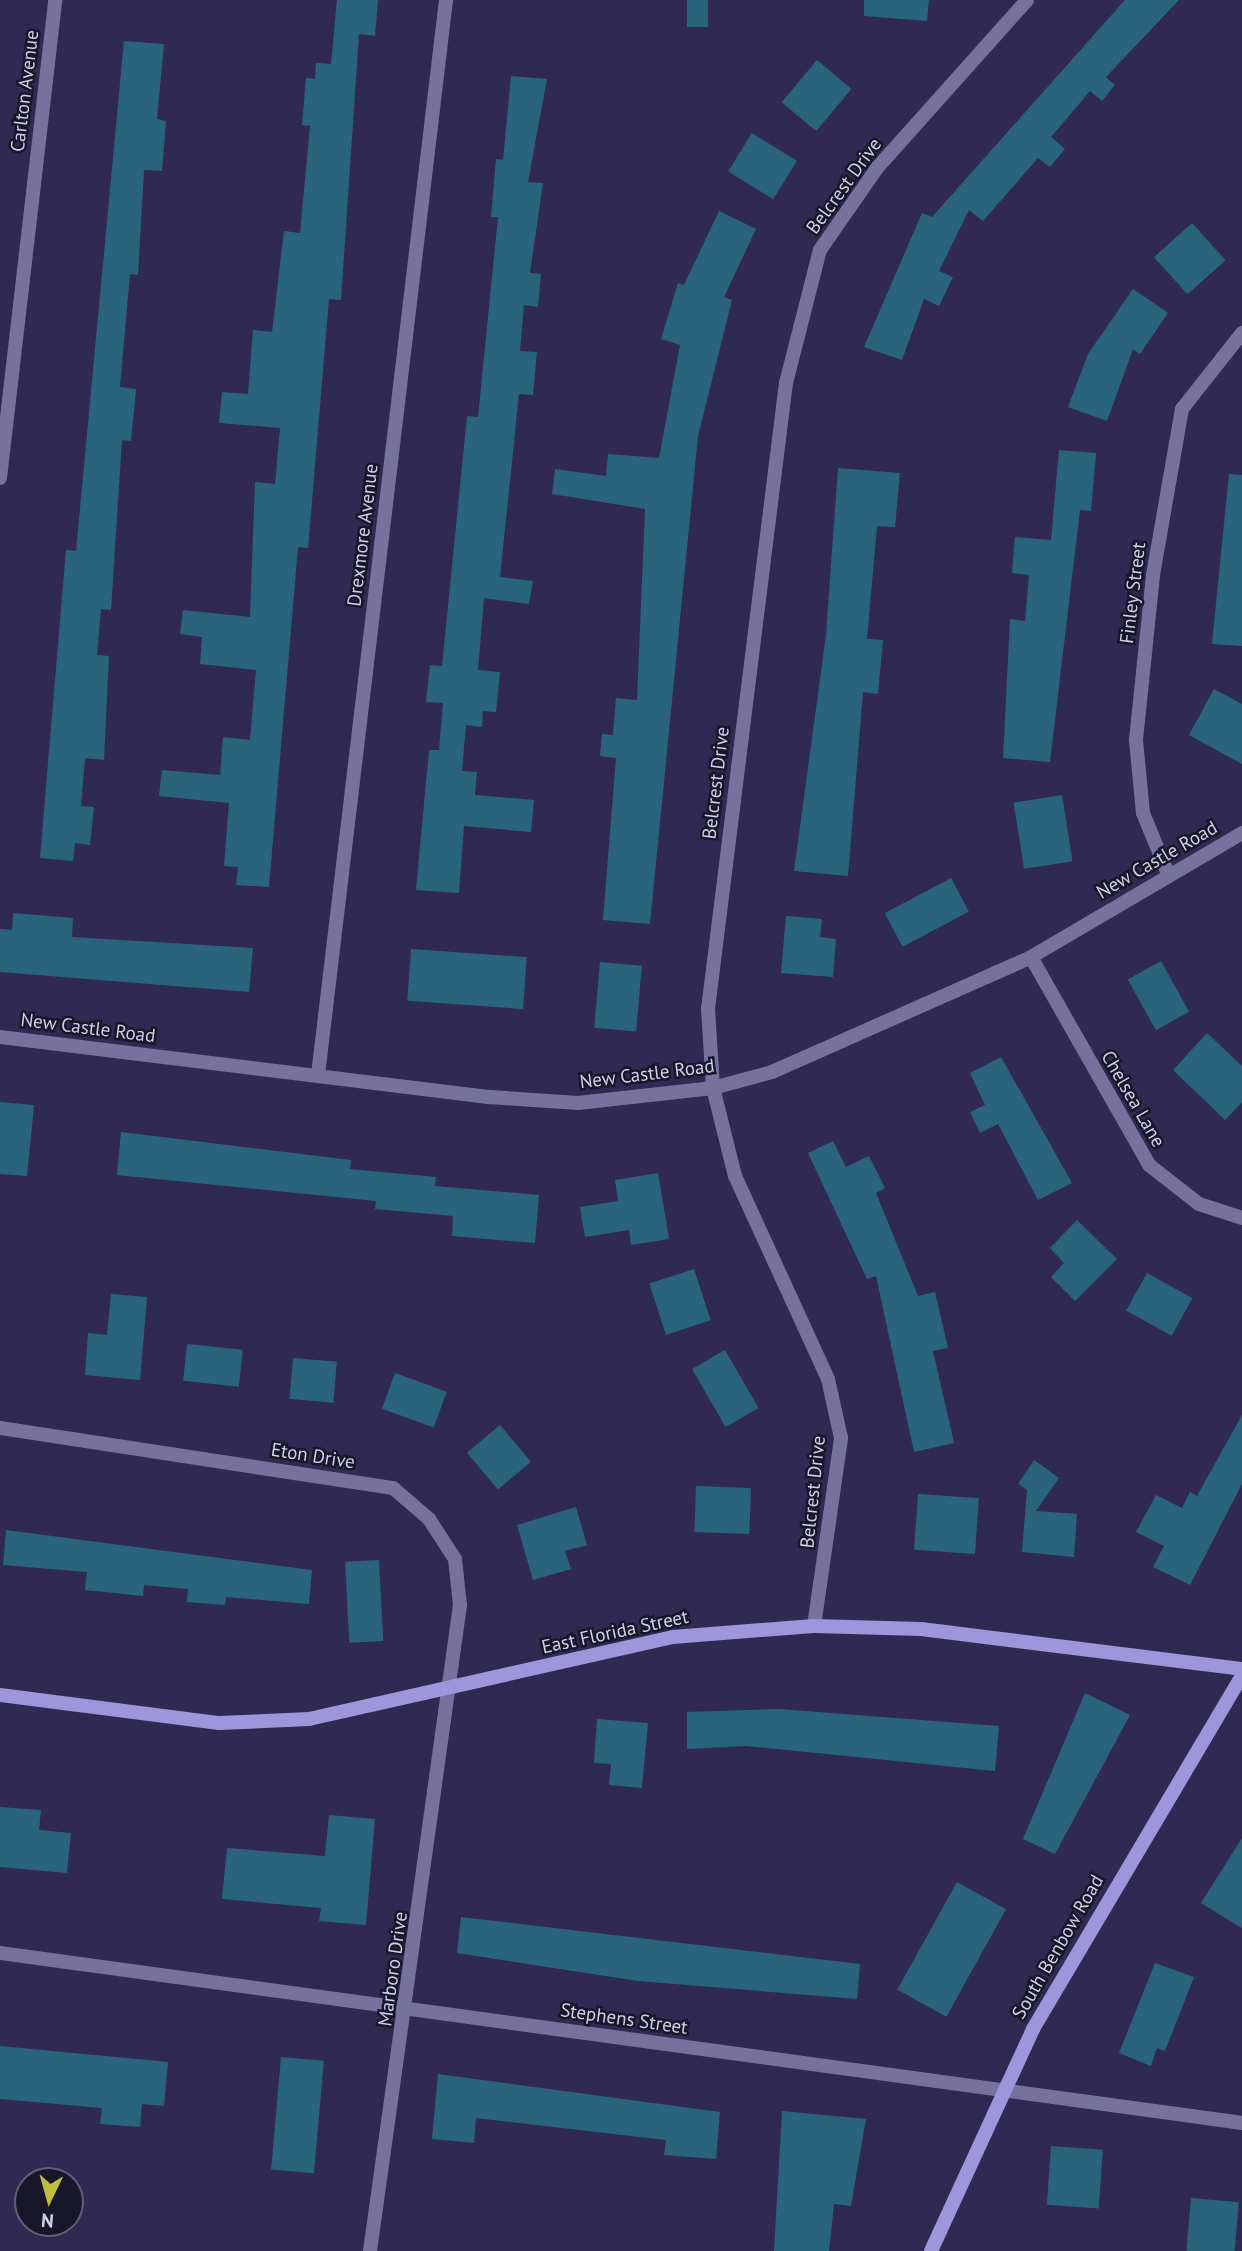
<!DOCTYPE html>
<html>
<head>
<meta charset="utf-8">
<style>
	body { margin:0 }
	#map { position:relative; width:1242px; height:2251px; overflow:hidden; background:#302a53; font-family:"PT Sans",sans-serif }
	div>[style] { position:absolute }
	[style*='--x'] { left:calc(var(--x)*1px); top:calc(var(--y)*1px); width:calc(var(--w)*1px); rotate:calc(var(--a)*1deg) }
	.building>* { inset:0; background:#2a647c; transform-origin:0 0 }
	.street>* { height:14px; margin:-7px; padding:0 7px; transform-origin:7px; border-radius:7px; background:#76729d }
	.secondary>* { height:14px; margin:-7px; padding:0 7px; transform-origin:7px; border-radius:7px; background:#9d96da }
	span { translate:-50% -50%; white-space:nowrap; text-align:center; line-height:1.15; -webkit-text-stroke:5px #181629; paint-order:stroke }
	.street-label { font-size:19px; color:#d0cfe9 }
	.north { position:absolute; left:14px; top:2167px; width:70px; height:70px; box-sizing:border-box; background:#181629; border:2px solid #626076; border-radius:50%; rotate:185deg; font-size:19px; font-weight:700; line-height:28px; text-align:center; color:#d0cfe9 }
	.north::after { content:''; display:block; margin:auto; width:24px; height:32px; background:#c0be40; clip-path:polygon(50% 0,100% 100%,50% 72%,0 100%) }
</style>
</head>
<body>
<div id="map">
	<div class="building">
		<i style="clip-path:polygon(337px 0,378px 0,375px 36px,359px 34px,341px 300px,329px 299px,308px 548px,298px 547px,269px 887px,236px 885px,238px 867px,224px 866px,229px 803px,159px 796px,162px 770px,220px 775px,223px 737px,250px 740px,256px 670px,200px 664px,202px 637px,180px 634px,183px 610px,250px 617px,255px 482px,275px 484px,280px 428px,219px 423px,222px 392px,248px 394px,253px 330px,272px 332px,284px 231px,300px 233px,310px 126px,302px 125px,306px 78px,315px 79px,316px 63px,331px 64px)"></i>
		<i style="left:687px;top:0;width:21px;height:27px"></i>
		<i style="clip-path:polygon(864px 0,929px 0,927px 21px,864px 16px)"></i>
		<i style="clip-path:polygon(1125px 0,1179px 0,1106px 77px,1115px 85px,1102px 101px,1090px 91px,1051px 137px,1065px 149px,1050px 167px,1038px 158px,983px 221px,969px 210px,939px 271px,953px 277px,939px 306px,924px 299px,902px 360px,864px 347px,922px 213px,932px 217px)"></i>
		<i style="clip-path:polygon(124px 41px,164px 44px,157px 119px,166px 121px,162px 171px,144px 170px,138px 275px,130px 274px,120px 387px,136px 389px,131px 441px,122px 440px,111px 610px,101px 609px,97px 655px,109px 656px,104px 760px,85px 758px,81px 806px,94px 807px,90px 845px,75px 843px,73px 861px,40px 858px,66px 550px,76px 551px)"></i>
		<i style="left:817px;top:60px;width:45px;height:55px;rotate:40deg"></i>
		<i style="clip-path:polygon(511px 76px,547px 79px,528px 182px,543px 183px,530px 273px,541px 274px,538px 307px,524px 305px,520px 351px,537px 352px,533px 395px,519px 394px,500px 577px,533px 581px,529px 604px,484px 598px,478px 670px,500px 672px,496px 712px,483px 711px,482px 727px,466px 725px,462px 771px,477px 772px,475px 795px,534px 800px,531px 832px,464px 826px,459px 893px,416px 890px,429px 750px,439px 750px,443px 703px,426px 702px,430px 665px,442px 666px,467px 416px,478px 417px,498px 217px,491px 217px,496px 159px,503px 160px)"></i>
		<i style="left:752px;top:133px;width:53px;height:45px;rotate:32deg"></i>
		<i style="clip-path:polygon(719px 211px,756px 229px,724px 297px,732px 300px,698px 436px,650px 924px,603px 920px,616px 758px,600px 756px,602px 734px,613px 735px,616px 698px,637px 700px,645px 509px,552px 494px,555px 469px,606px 476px,608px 454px,659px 458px,680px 345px,661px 339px,678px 283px,684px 285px)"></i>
		<i style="left:1192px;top:223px;width:50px;height:51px;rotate:48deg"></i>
		<i style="clip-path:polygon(1133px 289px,1168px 313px,1140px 354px,1133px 349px,1107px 421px,1068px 407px,1088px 354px)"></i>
		<i style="clip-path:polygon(1059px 450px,1096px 453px,1091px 511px,1080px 510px,1050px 762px,1003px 758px,1010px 619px,1025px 621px,1029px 575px,1012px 573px,1015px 537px,1051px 540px)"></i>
		<i style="clip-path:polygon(838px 468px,900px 473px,895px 527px,877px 526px,867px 639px,883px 640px,878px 694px,863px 692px,848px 876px,794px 871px,826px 635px)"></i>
		<i style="clip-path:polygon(1229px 474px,1242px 475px,1242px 646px,1212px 644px)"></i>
		<i style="clip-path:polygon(1214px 689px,1242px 704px,1242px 764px,1189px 735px)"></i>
		<i style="left:1062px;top:795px;width:67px;height:49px;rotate:81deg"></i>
		<i style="left:951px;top:878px;width:38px;height:75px;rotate:62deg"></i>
		<i style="clip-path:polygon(13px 913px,73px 918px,72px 937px,253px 948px,249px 992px,0 972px,0 929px,12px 930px)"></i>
		<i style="clip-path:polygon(786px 916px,822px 919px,820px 937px,836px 939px,833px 977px,781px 973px)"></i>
		<i style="left:411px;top:949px;width:116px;height:52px;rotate:4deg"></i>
		<i style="left:1161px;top:961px;width:58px;height:38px;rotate:61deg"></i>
		<i style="left:600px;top:962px;width:42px;height:66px;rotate:5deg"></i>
		<i style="clip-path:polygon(1207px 1033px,1242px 1066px,1242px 1102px,1225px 1120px,1173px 1070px)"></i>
		<i style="clip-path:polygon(1001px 1057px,1072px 1183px,1038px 1200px,998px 1124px,980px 1133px,970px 1112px,985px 1105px,970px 1073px)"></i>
		<i style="clip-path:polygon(0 1102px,34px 1105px,27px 1176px,0 1174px)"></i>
		<i style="clip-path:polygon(121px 1132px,351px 1160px,350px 1169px,436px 1177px,435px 1186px,539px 1195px,535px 1243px,452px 1236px,453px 1216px,375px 1209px,376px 1201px,117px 1175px)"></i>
		<i style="clip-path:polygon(833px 1141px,846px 1167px,869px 1156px,885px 1188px,876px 1193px,918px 1296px,935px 1292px,948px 1348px,933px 1351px,954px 1443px,914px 1452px,876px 1276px,867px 1279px,808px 1153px)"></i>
		<i style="clip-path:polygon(658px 1173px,669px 1239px,631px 1245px,629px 1230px,585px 1237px,580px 1207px,618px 1201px,615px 1180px)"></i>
		<i style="clip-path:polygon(1077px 1220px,1117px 1259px,1075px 1301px,1051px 1277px,1064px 1263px,1050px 1248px)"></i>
		<i style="left:694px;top:1269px;width:54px;height:47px;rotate:72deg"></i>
		<i style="left:1147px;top:1273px;width:52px;height:43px;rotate:29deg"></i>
		<i style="clip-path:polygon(111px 1294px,147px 1297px,140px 1380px,85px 1375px,88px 1333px,107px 1335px)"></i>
		<i style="left:187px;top:1344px;width:56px;height:37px;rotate:6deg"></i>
		<i style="left:725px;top:1350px;width:67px;height:38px;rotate:60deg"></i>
		<i style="left:293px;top:1358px;width:44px;height:41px;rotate:5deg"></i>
		<i style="left:395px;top:1373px;width:55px;height:38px;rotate:20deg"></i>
		<i style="clip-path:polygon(1242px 1415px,1242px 1484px,1190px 1585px,1153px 1567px,1164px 1546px,1136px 1532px,1156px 1495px,1182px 1508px,1190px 1492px,1197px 1496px)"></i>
		<i style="left:500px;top:1425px;width:48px;height:43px;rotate:50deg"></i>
		<i style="clip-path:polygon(1034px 1460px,1059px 1478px,1036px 1511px,1077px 1514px,1074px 1557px,1022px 1552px,1027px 1490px,1018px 1484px)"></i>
		<i style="left:696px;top:1486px;width:55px;height:46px;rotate:2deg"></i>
		<i style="left:918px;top:1494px;width:61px;height:56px;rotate:4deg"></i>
		<i style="clip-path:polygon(576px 1507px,587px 1545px,565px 1551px,571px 1569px,533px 1580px,517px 1525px)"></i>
		<i style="clip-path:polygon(6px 1530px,312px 1570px,309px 1604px,226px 1597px,225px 1605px,187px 1602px,188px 1589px,144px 1585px,143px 1596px,85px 1590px,87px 1572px,3px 1565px)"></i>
		<i style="left:379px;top:1560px;width:81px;height:34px;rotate:87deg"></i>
		<i style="clip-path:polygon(1085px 1693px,1130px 1715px,1055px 1854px,1023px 1839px)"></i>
		<i style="clip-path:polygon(779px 1709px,999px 1726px,995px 1771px,746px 1746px,687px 1749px,687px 1712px)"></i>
		<i style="clip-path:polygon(597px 1719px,648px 1723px,642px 1788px,609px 1785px,611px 1764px,594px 1763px)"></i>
		<i style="clip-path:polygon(0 1807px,41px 1810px,39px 1830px,71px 1833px,67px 1873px,0 1867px)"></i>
		<i style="clip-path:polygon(329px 1815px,375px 1819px,366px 1925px,319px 1921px,321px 1908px,222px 1899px,227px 1848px,325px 1856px)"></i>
		<i style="clip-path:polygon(1242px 1838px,1242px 1928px,1201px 1903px)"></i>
		<i style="left:957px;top:1882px;width:56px;height:123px;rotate:29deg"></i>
		<i style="clip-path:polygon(461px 1917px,860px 1964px,857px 1999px,638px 1981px,457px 1953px)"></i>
		<i style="clip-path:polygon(1155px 1963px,1194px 1977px,1165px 2051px,1157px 2048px,1151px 2066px,1119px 2053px)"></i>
		<i style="clip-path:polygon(0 2046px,168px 2062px,164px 2106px,142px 2104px,140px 2127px,100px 2124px,102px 2108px,0 2099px)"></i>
		<i style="left:281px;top:2057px;width:43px;height:113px;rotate:5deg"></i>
		<i style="clip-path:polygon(438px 2074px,720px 2112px,716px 2159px,664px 2155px,666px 2140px,476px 2118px,474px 2143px,432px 2139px)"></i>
		<i style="clip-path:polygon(782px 2111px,866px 2119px,851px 2206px,834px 2204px,829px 2251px,774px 2251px)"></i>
		<i style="left:1051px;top:2146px;width:52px;height:59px;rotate:4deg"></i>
		<i style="left:1191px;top:2198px;width:48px;height:53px;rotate:5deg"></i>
	</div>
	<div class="street">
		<i style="--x:0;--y:478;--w:481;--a:-83.4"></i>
		<i style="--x:1168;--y:874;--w:66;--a:-112.3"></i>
		<i style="--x:1143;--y:813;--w:73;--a:-95.5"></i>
		<i style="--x:1136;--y:740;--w:166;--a:-84.1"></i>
		<i style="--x:1153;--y:575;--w:169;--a:-80.1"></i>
		<i style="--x:1182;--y:409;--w:97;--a:-51.7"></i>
		<i style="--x:1031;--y:957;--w:239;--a:60.4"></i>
		<i style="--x:1149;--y:1165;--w:63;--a:38"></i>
		<i style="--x:1199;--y:1204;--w:45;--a:18"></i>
		<i style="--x:0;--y:1037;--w:494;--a:7"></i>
		<i style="--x:490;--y:1097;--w:88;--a:3.9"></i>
		<i style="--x:578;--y:1103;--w:136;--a:-6.3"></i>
		<i style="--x:713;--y:1088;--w:61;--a:-15.2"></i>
		<i style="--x:772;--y:1072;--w:283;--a:-23.9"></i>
		<i style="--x:1031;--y:957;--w:245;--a:-30.4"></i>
		<i style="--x:318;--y:1075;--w:1083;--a:-83.21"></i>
		<i style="--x:0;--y:1428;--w:398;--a:8.7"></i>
		<i style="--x:393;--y:1488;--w:48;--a:40.7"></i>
		<i style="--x:429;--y:1519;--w:48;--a:57"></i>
		<i style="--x:455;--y:1559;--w:46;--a:83.8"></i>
		<i style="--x:460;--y:1605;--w:652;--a:97.93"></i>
		<i style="--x:814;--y:1626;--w:190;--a:-81.8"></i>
		<i style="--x:841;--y:1438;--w:60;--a:-102.4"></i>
		<i style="--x:828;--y:1379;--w:223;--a:-114.6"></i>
		<i style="--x:735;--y:1176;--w:91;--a:-104"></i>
		<i style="--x:713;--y:1088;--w:79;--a:-93.6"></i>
		<i style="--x:708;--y:1009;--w:631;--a:-82.9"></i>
		<i style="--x:786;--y:383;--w:137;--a:-75.7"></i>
		<i style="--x:820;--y:250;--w:100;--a:-55.2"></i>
		<i style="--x:877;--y:168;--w:225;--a:-48.2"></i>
		<i style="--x:0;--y:1953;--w:1254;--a:7.79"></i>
	</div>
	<div class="secondary">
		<i style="--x:0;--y:1695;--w:221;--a:7.3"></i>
		<i style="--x:219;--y:1723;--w:90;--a:-2.5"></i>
		<i style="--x:309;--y:1719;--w:373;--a:-12.7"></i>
		<i style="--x:673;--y:1637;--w:141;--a:-4.5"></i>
		<i style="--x:814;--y:1626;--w:107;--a:1.6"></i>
		<i style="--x:921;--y:1629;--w:323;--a:7.1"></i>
		<i style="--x:931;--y:2251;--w:244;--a:-65.3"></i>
		<i style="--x:1033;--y:2029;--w:411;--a:-59.4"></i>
	</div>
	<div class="street-label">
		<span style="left:25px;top:91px;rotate:-83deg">Carlton Avenue</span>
		<span style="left:844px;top:186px;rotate:-54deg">Belcrest Drive</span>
		<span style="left:363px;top:535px;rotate:-83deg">Drexmore Avenue</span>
		<span style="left:1133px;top:593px;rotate:-83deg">Finley Street</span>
		<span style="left:716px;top:783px;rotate:-83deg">Belcrest Drive</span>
		<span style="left:1157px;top:860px;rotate:-30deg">New Castle Road</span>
		<span style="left:88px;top:1028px;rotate:7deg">New Castle Road</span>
		<span style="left:647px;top:1074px;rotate:-7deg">New Castle Road</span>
		<span style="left:1133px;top:1099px;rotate:60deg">Chelsea Lane</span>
		<span style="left:313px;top:1456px;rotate:9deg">Eton Drive</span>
		<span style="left:813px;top:1492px;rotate:-84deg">Belcrest Drive</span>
		<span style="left:615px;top:1632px;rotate:-12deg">East Florida Street</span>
		<span style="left:1058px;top:1947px;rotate:-60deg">South Benbow Road</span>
		<span style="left:393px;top:1969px;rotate:-82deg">Marboro Drive</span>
		<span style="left:624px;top:2019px;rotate:8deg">Stephens Street</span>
	</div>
	<div class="north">N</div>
</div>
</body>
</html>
